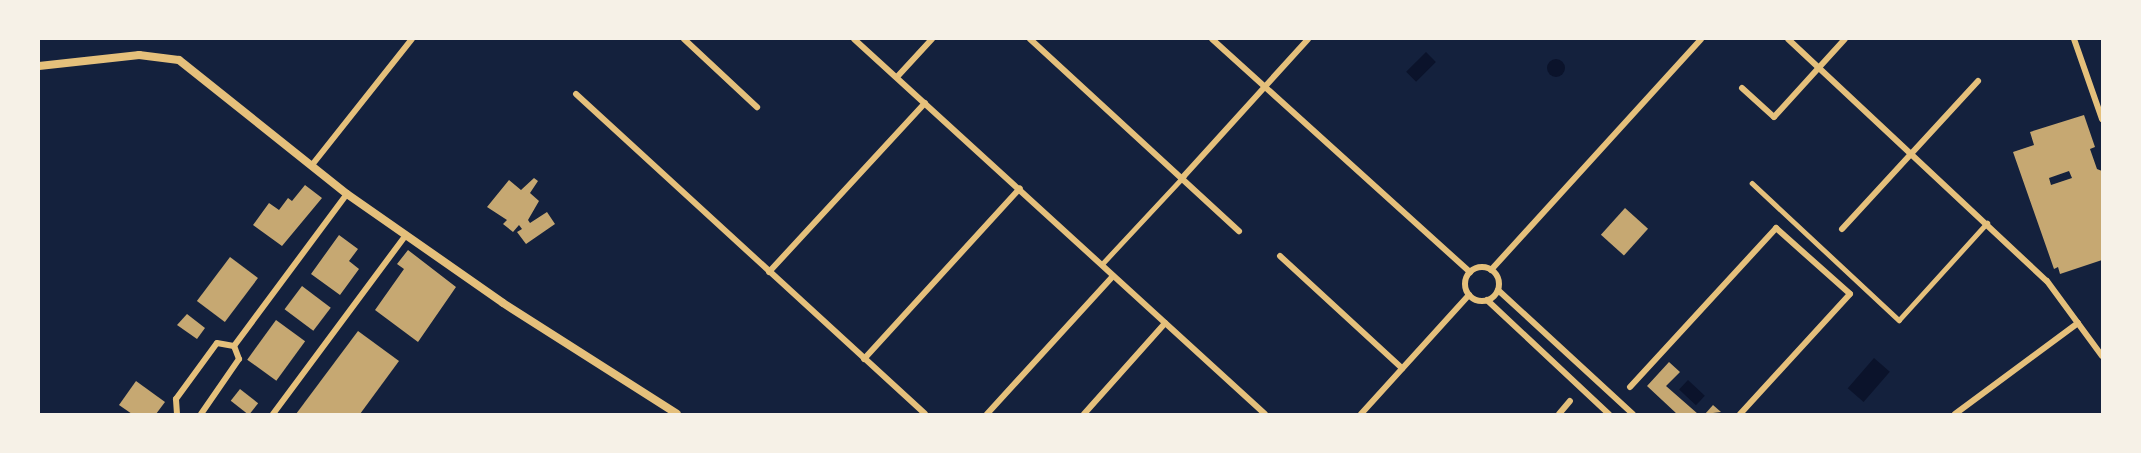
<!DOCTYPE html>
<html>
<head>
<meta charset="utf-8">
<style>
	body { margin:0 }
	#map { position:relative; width:2141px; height:453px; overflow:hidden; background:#14213d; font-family:"Times New Roman",serif }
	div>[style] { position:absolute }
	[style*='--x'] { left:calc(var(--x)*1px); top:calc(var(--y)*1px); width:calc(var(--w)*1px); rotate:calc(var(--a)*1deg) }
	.water>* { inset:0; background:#0b132b; transform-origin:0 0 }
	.round { border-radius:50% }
	.building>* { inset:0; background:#c6a872; transform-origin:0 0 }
	.pedestrian>* { height:4.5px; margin:-2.25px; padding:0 2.25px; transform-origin:2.25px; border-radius:2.25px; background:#e5c07b }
	.minor>* { height:6px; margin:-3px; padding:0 3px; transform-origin:3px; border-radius:3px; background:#e5c07b }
	.minor>.ring { margin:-3px; padding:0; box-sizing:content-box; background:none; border:6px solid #e5c07b; border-radius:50% }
	.tertiary>* { height:8px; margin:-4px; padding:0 4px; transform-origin:4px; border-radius:4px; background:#e5c07b }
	span { translate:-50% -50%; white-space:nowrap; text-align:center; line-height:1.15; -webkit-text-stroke:4.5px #f6f1e7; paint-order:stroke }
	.frame { position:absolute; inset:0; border:40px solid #f6f1e7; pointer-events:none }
</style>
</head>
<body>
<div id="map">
	<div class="water">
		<i style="left:1426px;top:52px;width:14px;height:28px;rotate:45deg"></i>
		<i class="round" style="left:1547px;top:59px;width:18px;height:18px"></i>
		<i style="left:1874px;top:358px;width:21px;height:40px;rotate:41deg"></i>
		<i style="left:1688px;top:380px;width:23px;height:13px;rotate:43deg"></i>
	</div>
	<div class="building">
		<i style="clip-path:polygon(evenodd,2084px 115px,2095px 147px,2090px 149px,2097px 169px,2102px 171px,2102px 260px,2060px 274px,2058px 267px,2054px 269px,2013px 152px,2034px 145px,2030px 132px,2084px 115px,2069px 171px,2072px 178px,2051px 185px,2049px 178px,2069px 171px)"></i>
		<i style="clip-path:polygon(534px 178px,538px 181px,530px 193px,539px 201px,528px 220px,530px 223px,547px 212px,555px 224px,526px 244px,517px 232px,522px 229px,519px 225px,513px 232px,503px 224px,507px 220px,487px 207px,509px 180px,521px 190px)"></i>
		<i style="clip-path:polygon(305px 185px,322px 198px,282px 246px,253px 225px,269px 203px,279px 210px,288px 198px,292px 201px)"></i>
		<i style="left:1625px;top:208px;width:31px;height:36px;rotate:42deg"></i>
		<i style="clip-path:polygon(339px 235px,358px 249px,349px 261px,359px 269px,340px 295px,311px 274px)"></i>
		<i style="clip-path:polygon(408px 250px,456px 287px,418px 342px,375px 310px,404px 269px,397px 264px)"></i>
		<i style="left:230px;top:257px;width:35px;height:55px;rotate:37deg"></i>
		<i style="left:302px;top:286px;width:36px;height:29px;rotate:37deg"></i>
		<i style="clip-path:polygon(187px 314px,205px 328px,197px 339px,177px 325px)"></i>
		<i style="left:276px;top:320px;width:36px;height:49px;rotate:36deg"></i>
		<i style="clip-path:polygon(358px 331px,399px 361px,360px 414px,296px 414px)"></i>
		<i style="clip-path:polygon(1669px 362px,1680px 372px,1666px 386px,1698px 414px,1677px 414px,1647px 386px)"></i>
		<i style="clip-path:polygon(136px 381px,165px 402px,156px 414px,132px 414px,119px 405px)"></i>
		<i style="left:240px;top:389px;width:23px;height:15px;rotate:38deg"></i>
		<i style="clip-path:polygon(1713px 405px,1721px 412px,1705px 414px)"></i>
	</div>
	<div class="pedestrian">
		<i style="--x:1752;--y:183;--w:201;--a:43"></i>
		<i style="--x:1899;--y:320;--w:131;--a:-47.8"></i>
		<i style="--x:1102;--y:264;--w:119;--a:-47"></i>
	</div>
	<div class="minor">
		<i style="--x:684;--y:39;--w:100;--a:43"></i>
		<i style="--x:854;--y:39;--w:556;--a:42.38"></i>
		<i style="--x:1030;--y:39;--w:284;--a:42.6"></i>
		<i style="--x:1212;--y:39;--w:348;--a:42.1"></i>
		<i style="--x:1788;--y:39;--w:354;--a:43.1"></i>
		<i style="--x:2047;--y:281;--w:93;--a:53.7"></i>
		<i style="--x:2074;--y:39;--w:85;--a:70.7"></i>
		<i style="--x:897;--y:77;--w:52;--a:-47.4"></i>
		<i style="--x:1742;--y:88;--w:43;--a:42.2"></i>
		<i style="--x:1774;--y:117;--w:105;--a:-47.7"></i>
		<i style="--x:576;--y:94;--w:473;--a:42.5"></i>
		<i style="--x:312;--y:165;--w:161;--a:-51.6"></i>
		<i style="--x:1183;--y:177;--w:186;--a:-47.8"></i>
		<i style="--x:1842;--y:229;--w:201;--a:-47.4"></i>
		<i style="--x:1280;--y:256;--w:166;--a:42.6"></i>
		<i class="ring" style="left:1465px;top:267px;width:28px;height:28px"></i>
		<i style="--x:1491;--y:270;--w:312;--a:-47.7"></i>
		<i style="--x:769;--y:272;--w:230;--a:-47.3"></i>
		<i style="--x:1498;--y:290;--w:183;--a:42.6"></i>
		<i style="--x:1487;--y:300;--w:167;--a:43.1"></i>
		<i style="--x:864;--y:359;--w:231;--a:-47.6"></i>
		<i style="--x:1630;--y:387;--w:216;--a:-47.4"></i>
		<i style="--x:1776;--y:228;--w:99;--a:41.7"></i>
		<i style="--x:1850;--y:294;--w:163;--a:132.5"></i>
		<i style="--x:177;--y:414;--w:15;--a:-94"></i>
		<i style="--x:176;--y:399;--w:69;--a:-53.8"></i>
		<i style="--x:217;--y:343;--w:17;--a:10"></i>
		<i style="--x:201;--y:414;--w:67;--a:-55.4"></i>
		<i style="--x:239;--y:359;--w:14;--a:-111"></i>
		<i style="--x:234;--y:346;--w:189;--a:-53.4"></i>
		<i style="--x:273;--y:414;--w:223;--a:-53.4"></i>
		<i style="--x:987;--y:414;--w:187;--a:-47.6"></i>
		<i style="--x:1084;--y:414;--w:122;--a:-48.3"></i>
		<i style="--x:1361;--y:414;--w:161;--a:-47.8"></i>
		<i style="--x:1559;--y:414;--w:17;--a:-50"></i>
		<i style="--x:1955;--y:414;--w:153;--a:-36.5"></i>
	</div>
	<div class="tertiary">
		<i style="--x:39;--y:66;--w:101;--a:-6.3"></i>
		<i style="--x:139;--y:55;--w:40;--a:7.1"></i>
		<i style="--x:179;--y:60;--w:215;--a:38.6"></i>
		<i style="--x:347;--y:194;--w:190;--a:34.9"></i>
		<i style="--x:503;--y:303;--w:206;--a:32.5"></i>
	</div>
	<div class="frame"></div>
</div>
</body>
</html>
